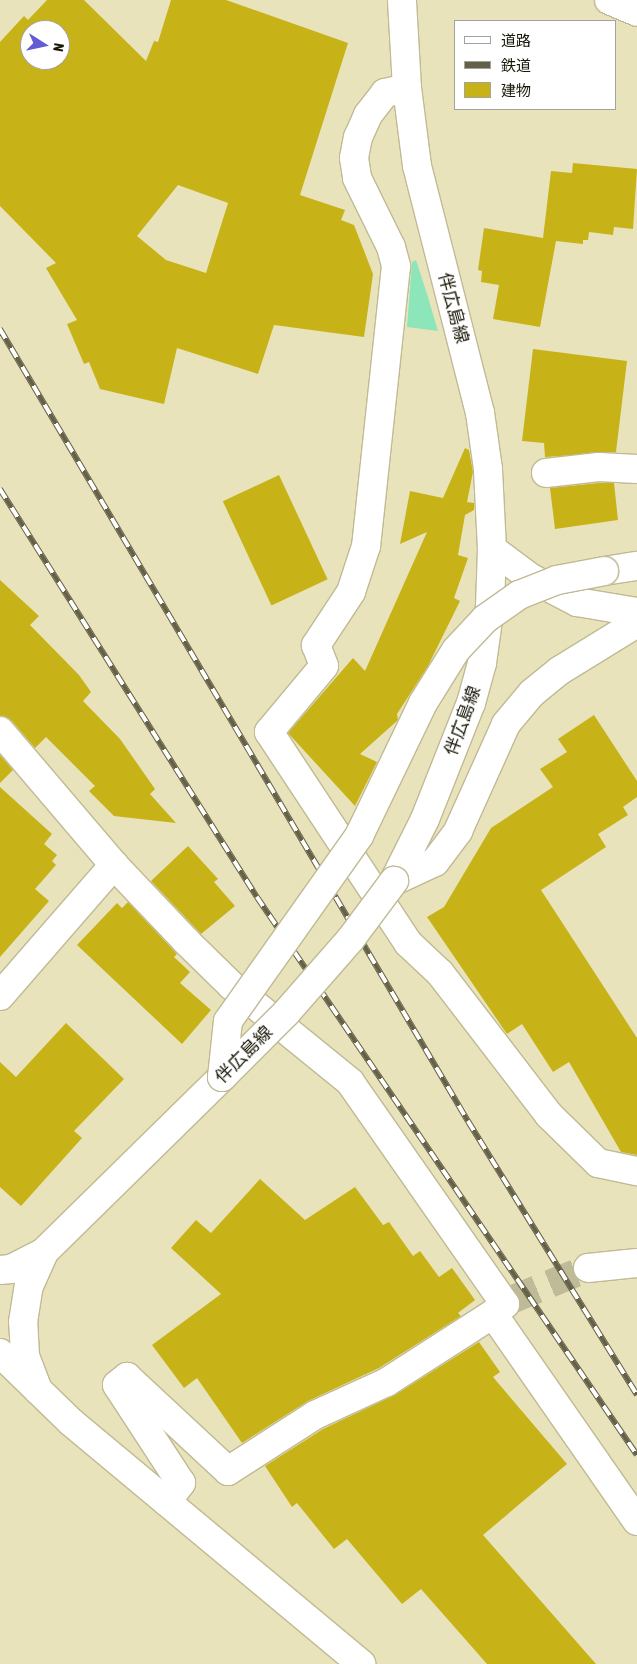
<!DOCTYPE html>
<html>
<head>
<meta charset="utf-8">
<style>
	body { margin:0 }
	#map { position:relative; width:637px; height:1664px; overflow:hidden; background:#e8e3bb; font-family:"Asap Condensed","Noto Sans JP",sans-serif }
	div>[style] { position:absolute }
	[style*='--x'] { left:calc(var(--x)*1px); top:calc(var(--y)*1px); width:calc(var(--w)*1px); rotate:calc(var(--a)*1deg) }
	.green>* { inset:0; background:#8de6b9 }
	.building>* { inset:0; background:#c7b317; transform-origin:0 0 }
	.minor-tunnel>* { height:28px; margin-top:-14px; transform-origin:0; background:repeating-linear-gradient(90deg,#bfba97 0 28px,transparent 0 42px) }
	.roads { filter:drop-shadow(1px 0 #c0ba94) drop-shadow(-1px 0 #c0ba94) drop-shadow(0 1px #c0ba94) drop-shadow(0 -1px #c0ba94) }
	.minor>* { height:28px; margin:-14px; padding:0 14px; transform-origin:14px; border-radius:14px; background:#fff }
	.tertiary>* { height:28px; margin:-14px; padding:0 14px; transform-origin:14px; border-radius:14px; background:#fff }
	.secondary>* { height:28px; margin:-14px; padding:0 14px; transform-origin:14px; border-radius:14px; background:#fff }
	.rail>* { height:5.5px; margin-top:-2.75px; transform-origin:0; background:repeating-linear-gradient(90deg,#fff 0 11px,#656149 0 22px); box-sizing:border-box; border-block:1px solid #656149 }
	.bridges { filter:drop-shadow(1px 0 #c0ba94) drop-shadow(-1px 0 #c0ba94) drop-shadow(0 1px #c0ba94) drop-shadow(0 -1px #c0ba94) }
	.minor-bridge>* { height:28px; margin:-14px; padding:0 14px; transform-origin:14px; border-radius:14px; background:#fff }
	.secondary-bridge>* { height:28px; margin:-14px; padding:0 14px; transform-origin:14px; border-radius:14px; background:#fff }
	span { translate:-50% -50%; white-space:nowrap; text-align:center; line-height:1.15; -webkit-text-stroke:4px #fff; paint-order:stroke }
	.street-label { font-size:18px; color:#1a1809 }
	.legend { position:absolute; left:454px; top:20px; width:162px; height:90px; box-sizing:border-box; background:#fff; border:1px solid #a3a39d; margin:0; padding:6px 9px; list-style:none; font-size:15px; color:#1a1809 }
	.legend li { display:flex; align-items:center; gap:10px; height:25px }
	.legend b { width:25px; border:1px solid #a3a39d }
	.north { position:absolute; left:20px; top:20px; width:50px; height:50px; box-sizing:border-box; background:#fff; border:1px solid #a3a39d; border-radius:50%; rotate:100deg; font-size:14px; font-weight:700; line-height:20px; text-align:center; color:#1a1809 }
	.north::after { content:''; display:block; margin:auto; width:18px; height:22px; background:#625cd5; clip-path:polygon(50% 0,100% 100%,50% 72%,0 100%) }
</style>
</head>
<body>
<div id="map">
	<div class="green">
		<i style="clip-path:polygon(416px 260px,427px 294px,438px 331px,407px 327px,412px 262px)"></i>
	</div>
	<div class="building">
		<i style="clip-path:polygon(evenodd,47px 0,84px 0,146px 61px,154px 41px,158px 42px,171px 0,226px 0,348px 43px,300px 195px,345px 210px,341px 220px,354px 225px,373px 274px,364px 337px,274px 325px,258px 374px,177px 348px,164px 404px,100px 389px,89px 362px,84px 364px,67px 324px,77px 320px,46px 268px,56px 263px,0 206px,0 42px,24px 16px,28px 20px,47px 0,30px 30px,60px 30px,60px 60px,30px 60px,30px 30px,47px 0,178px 185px,228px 203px,206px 273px,166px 260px,137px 236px,178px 185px)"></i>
		<i style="clip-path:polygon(573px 163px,637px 169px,633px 229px,614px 227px,613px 235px,589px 232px,588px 240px,583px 240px,583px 244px,556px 241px,540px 327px,493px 319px,499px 285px,481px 282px,482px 271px,478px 270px,484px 228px,543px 238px,551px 171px,572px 173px)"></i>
		<i style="clip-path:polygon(533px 349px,627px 361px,616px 452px,545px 457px,544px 443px,522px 441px)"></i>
		<i style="clip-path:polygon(465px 448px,469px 450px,473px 472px,467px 502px,474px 503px,474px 510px,465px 515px,458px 555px,468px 558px,454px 598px,460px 601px,428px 666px,397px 714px,398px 720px,360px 754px,377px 762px,355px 806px,288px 733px,353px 658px,365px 671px,427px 532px,400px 544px,410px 491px,443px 498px)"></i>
		<i style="left:279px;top:475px;width:115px;height:62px;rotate:65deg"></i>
		<i style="clip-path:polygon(599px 483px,614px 483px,618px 520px,555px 529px,550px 488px)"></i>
		<i style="clip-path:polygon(0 580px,39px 616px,30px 625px,79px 675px,91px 692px,83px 701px,120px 739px,155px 789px,150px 794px,176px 823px,114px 816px,89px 791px,95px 786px,46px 737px,35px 748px,12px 721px,0 716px)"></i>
		<i style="clip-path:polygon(594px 715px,637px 781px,637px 797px,623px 807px,628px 815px,598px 834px,606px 847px,541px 890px,637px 1038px,637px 1155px,621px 1152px,569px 1062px,553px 1072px,522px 1024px,507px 1034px,427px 917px,444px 907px,491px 828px,553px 787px,540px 769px,567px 752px,558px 739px)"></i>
		<i style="clip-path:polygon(0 755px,13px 770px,0 783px)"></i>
		<i style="clip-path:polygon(0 787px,52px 834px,44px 844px,57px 855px,52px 861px,56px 865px,35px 889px,49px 901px,0 957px)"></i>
		<i style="clip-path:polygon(188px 846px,218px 879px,214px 882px,235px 906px,201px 934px,151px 881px)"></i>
		<i style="clip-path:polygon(128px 902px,177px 954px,174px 957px,190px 972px,180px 983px,211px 1010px,182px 1044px,77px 945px,117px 903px,122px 908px)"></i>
		<i style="clip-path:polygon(66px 1023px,124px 1079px,74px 1131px,82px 1138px,21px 1206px,0 1187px,0 1062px,16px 1077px)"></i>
		<i style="clip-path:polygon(260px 1179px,305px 1220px,355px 1187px,383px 1225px,389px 1222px,413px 1256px,420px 1251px,439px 1277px,452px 1268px,475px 1300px,458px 1313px,461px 1316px,379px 1368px,308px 1401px,242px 1443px,197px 1378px,184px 1388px,152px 1345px,221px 1294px,171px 1248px,196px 1220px,211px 1233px)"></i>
		<i style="clip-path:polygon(479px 1342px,500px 1372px,493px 1377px,567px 1464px,483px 1535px,596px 1664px,487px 1664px,421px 1589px,402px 1604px,347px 1539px,334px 1549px,297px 1503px,292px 1507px,265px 1466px,323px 1429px,395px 1395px)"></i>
	</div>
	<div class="minor-tunnel">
		<i style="--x:511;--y:1300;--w:83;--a:-22.6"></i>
	</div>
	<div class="roads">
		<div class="minor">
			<i style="--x:609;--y:0;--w:30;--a:23"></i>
			<i style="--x:407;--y:88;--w:23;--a:167"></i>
			<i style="--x:385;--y:93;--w:28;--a:128"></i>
			<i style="--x:368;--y:115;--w:24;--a:114"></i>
			<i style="--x:358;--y:137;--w:21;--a:101"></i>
			<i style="--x:354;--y:158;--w:20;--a:81"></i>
			<i style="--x:357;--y:178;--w:77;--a:63.8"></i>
			<i style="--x:391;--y:247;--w:20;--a:75"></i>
			<i style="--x:396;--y:266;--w:282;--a:96.1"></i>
			<i style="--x:366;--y:546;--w:48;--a:108.1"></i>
			<i style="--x:351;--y:592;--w:64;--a:123.4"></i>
			<i style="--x:316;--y:645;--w:22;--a:69"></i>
			<i style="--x:324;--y:666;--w:86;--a:129.8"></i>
			<i style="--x:269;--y:732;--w:253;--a:56.6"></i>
			<i style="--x:408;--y:943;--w:44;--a:43.2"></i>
			<i style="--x:440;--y:973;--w:179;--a:52.5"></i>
			<i style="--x:549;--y:1115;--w:69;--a:44.4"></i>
			<i style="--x:598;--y:1163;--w:40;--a:12"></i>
			<i style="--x:546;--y:473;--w:53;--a:-6.5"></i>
			<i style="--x:599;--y:467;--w:38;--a:3"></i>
			<i style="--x:604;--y:571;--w:33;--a:-9"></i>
			<i style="--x:0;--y:731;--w:176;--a:49.6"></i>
			<i style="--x:114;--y:865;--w:105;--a:46.5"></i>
			<i style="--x:186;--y:941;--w:64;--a:44.4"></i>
			<i style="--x:232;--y:986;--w:152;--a:39.1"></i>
			<i style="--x:350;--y:1082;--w:271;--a:55.1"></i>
			<i style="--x:505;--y:1304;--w:16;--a:140"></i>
			<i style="--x:493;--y:1314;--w:252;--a:55.2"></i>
			<i style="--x:394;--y:881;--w:45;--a:-24.9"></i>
			<i style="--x:435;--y:862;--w:39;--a:-53"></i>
			<i style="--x:458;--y:831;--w:117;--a:-65.8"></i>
			<i style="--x:506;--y:724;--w:40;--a:-50"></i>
			<i style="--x:532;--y:693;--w:35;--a:-39"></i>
			<i style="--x:559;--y:671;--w:92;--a:-31.6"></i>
			<i style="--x:0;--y:996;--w:174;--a:-49"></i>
			<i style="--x:588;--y:1268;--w:49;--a:-5.8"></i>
			<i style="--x:38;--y:1390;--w:36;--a:-111"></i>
			<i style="--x:25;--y:1356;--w:34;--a:-93"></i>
			<i style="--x:23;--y:1322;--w:36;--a:-81"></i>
			<i style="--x:29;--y:1286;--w:37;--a:-66"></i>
			<i style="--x:167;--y:1502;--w:24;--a:-54"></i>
			<i style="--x:181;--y:1483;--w:117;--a:-123.1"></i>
			<i style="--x:117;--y:1385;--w:13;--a:-39"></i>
			<i style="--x:127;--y:1377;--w:138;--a:42.9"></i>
			<i style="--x:228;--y:1471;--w:103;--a:-32.8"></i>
			<i style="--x:315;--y:1415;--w:79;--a:-24.6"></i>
			<i style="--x:387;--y:1382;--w:126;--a:-32.7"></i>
		</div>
		<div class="tertiary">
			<i style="--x:492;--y:549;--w:49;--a:36.6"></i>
			<i style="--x:531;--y:578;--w:52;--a:27.6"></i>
			<i style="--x:577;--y:602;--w:61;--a:9.5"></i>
			<i style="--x:0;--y:1353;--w:99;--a:44.2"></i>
			<i style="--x:71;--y:1422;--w:378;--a:39.8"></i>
		</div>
		<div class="secondary">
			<i style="--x:394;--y:881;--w:69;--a:-63.4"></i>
			<i style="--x:425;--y:819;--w:125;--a:-68.4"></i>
			<i style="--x:471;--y:703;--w:41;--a:-74.6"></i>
			<i style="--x:482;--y:663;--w:58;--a:-82"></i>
			<i style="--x:490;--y:606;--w:57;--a:-88"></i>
			<i style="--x:492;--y:549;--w:80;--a:-92.9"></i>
			<i style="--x:488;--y:469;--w:57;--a:-98.1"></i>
			<i style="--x:480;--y:413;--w:255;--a:-104.3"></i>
			<i style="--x:417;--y:166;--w:79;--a:-97.3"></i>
			<i style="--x:407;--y:88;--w:88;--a:-93.3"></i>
			<i style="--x:0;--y:1270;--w:11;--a:-5"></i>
			<i style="--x:11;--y:1269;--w:37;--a:-27"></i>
			<i style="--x:44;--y:1252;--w:250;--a:-44.5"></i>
		</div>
	</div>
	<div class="rail">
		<i style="--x:0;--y:329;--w:920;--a:59.42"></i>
		<i style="--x:468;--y:1121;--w:322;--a:58.3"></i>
		<i style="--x:0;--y:489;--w:482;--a:57.8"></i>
		<i style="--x:257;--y:897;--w:675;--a:55.74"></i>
	</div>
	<div class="bridges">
		<div class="minor-bridge">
			<i style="--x:222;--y:1077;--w:56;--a:-83.9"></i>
			<i style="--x:228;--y:1021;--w:227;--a:-54.7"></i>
			<i style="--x:359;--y:836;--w:148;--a:-64.3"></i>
			<i style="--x:423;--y:703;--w:62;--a:-58.1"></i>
			<i style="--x:456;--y:650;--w:42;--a:-46.9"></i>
			<i style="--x:485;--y:619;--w:42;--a:-35.2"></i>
			<i style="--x:519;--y:595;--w:41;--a:-21.5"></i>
			<i style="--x:557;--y:580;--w:48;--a:-10.8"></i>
		</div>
		<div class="secondary-bridge">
			<i style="--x:222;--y:1077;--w:91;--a:-45"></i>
			<i style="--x:286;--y:1013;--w:97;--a:-48.8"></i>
			<i style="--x:350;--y:940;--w:74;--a:-53.3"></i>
		</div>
	</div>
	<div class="street-label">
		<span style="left:453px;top:308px;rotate:75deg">伴広島線</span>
		<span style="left:463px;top:721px;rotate:-70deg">伴広島線</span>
		<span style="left:244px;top:1055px;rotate:-45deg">伴広島線</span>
	</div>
	<ul class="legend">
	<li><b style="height:6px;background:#fff"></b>道路</li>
	<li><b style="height:6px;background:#656149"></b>鉄道</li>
	<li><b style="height:14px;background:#c7b317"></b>建物</li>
	</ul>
	<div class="north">N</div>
</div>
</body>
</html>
